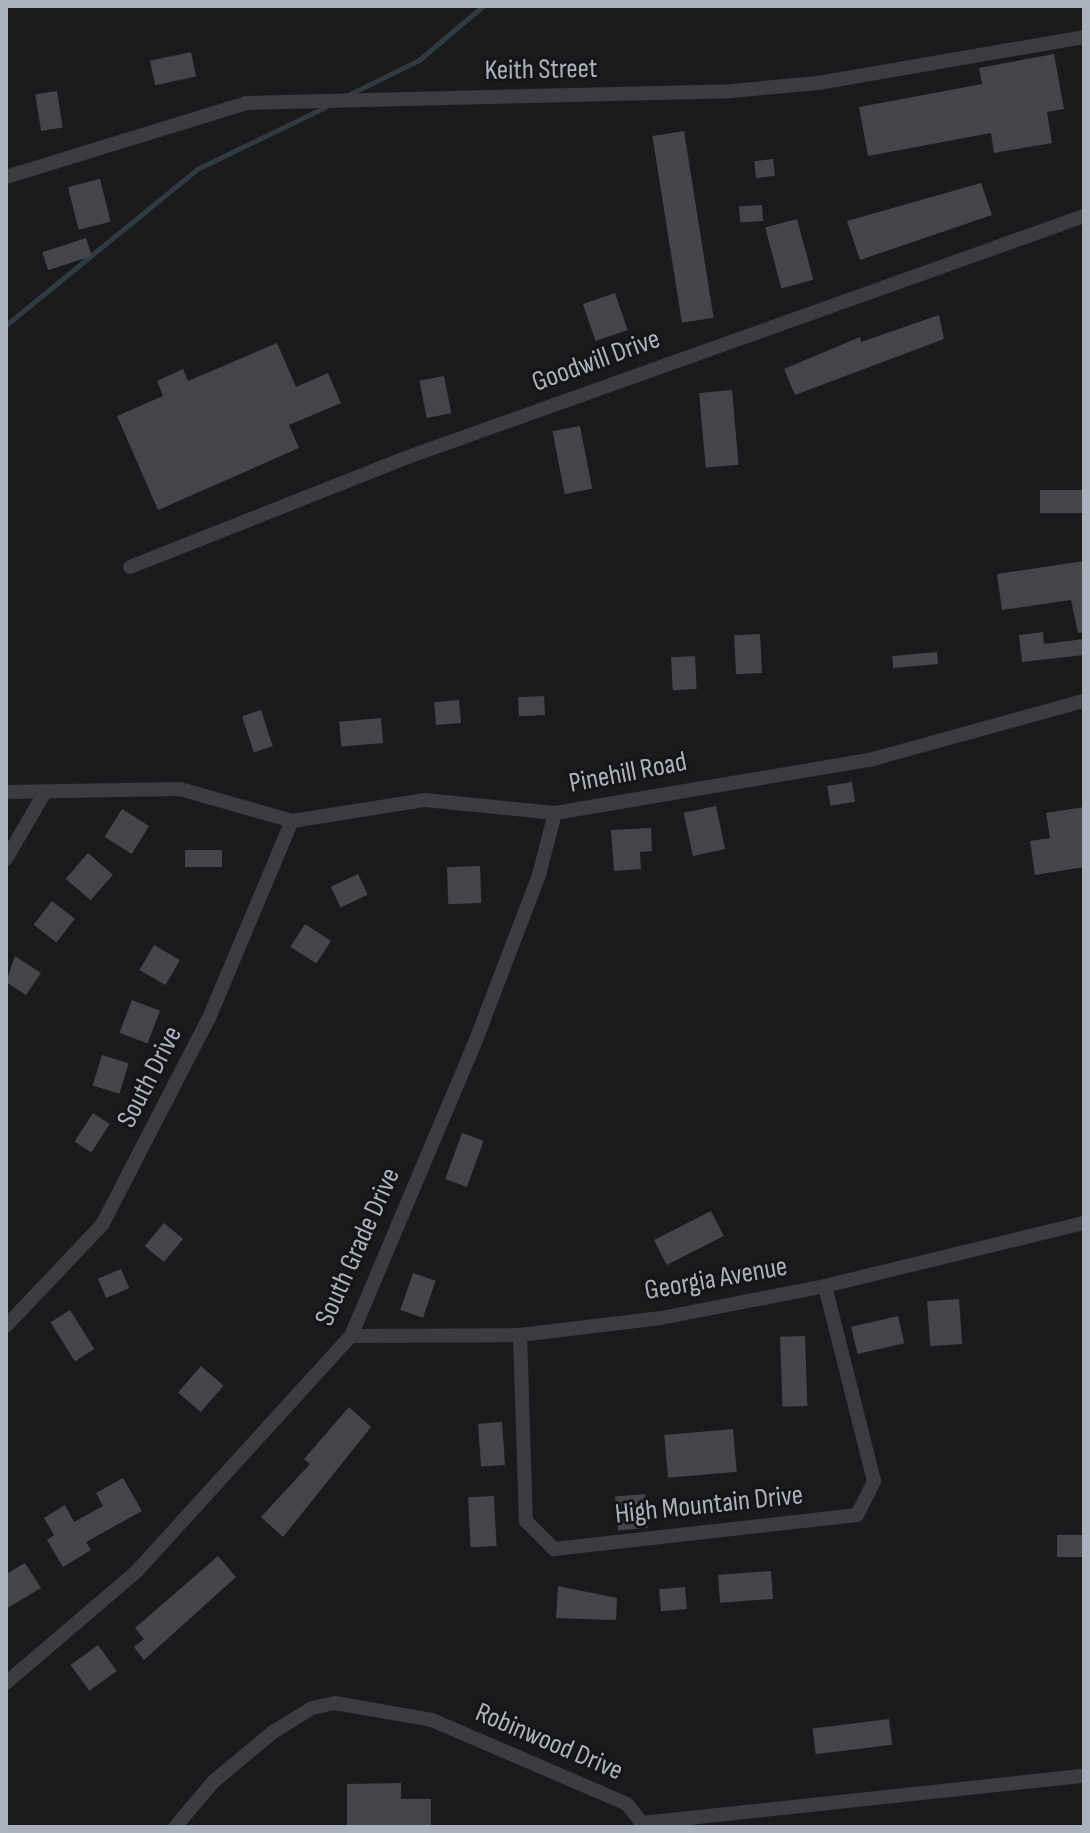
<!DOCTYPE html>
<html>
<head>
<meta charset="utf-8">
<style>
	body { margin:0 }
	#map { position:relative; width:1090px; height:1833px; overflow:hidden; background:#1a1a1d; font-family:"Sofia Sans Condensed",sans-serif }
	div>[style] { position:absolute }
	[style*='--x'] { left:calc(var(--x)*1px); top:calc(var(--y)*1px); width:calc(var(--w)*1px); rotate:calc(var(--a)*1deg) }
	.stream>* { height:5px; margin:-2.5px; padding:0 2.5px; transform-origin:2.5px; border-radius:2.5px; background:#2f3a42 }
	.building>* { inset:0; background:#44454a; transform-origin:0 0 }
	.minor>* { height:14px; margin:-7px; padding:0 7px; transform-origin:7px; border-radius:7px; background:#3b3c42 }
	span { translate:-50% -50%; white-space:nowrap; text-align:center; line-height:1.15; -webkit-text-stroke:6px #151518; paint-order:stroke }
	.street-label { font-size:28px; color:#acb2bd }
	.frame { position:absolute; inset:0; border:8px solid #acb2bd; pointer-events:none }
</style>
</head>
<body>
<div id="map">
	<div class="stream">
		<i style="--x:348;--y:95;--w:79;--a:-26.2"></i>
		<i style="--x:419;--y:60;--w:84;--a:-40.2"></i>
		<i style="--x:6;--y:325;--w:247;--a:-39.2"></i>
		<i style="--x:197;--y:169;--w:142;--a:-25.8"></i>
	</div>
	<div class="building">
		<i style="left:191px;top:52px;width:25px;height:42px;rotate:78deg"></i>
		<i style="clip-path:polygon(1054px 54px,1064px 109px,1047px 112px,1052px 143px,994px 153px,991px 133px,868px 156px,859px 107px,982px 84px,979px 68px)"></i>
		<i style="left:57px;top:91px;width:37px;height:22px;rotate:81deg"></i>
		<i style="left:684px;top:131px;width:189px;height:32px;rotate:81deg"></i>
		<i style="left:773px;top:159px;width:17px;height:19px;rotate:83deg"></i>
		<i style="left:100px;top:179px;width:44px;height:33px;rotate:76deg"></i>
		<i style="clip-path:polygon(981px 183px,992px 215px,860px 260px,847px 221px)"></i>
		<i style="left:762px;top:205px;width:16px;height:23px;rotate:86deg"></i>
		<i style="left:797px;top:219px;width:63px;height:33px;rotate:75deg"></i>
		<i style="left:86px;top:238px;width:19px;height:46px;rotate:72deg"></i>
		<i style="left:615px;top:293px;width:39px;height:34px;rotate:71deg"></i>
		<i style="clip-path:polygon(939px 315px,944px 339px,795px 395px,784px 369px,860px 337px,861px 342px)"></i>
		<i style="clip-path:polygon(277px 343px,296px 387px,328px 373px,341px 403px,289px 425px,299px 448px,158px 510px,117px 416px,163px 396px,157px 381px,183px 369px,188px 381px)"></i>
		<i style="left:444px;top:376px;width:38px;height:25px;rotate:79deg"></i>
		<i style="left:732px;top:390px;width:75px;height:33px;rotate:85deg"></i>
		<i style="left:580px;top:426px;width:64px;height:28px;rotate:79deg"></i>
		<i style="left:1084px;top:490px;width:23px;height:44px;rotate:90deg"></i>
		<i style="clip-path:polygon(1084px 561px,1084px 632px,1078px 633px,1071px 600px,1002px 610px,997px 574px)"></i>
		<i style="clip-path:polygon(1043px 632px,1044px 644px,1084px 639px,1084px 655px,1022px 662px,1019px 635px)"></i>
		<i style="left:760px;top:634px;width:39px;height:26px;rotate:87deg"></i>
		<i style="left:937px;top:652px;width:12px;height:45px;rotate:85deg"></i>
		<i style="left:695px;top:656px;width:33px;height:24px;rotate:87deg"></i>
		<i style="left:544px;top:696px;width:19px;height:26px;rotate:87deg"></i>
		<i style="left:459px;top:700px;width:23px;height:25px;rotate:85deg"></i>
		<i style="left:261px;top:710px;width:38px;height:20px;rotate:72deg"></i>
		<i style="left:381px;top:718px;width:25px;height:42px;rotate:85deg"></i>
		<i style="left:852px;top:782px;width:20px;height:25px;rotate:81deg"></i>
		<i style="left:716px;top:806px;width:44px;height:33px;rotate:78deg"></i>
		<i style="clip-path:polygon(1084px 807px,1084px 867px,1035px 875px,1030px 841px,1050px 838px,1046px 813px)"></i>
		<i style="left:122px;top:809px;width:32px;height:33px;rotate:32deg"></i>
		<i style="clip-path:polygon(651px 828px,652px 851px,640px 852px,641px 869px,614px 871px,611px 830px)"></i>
		<i style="left:222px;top:850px;width:17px;height:37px;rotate:90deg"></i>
		<i style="left:88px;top:853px;width:33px;height:34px;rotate:41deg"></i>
		<i style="left:480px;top:866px;width:37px;height:33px;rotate:88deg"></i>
		<i style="left:358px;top:874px;width:23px;height:30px;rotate:65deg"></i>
		<i style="left:52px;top:901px;width:29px;height:30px;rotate:38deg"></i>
		<i style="left:305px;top:924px;width:31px;height:27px;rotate:33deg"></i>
		<i style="left:154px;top:945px;width:30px;height:29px;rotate:30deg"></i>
		<i style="clip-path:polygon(15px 956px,41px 973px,26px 995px,6px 982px)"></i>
		<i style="left:132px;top:1000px;width:30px;height:35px;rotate:21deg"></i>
		<i style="left:102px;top:1055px;width:28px;height:32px;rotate:17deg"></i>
		<i style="left:93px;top:1113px;width:20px;height:34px;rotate:33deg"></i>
		<i style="left:462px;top:1133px;width:23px;height:49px;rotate:20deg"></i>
		<i style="left:711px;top:1211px;width:28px;height:64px;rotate:63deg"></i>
		<i style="left:164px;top:1223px;width:25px;height:30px;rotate:40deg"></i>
		<i style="left:121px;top:1269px;width:21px;height:25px;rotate:67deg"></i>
		<i style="left:413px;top:1273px;width:24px;height:39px;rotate:19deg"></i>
		<i style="left:959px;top:1299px;width:45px;height:32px;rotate:86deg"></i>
		<i style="left:70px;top:1310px;width:46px;height:23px;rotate:58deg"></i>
		<i style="left:898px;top:1316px;width:28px;height:48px;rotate:77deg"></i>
		<i style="left:805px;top:1336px;width:70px;height:25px;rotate:88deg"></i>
		<i style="left:201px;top:1366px;width:30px;height:35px;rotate:41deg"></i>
		<i style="clip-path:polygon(349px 1407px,371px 1427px,283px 1537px,261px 1517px,310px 1464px,304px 1459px)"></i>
		<i style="left:502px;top:1422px;width:43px;height:24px;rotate:86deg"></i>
		<i style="left:733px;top:1429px;width:43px;height:69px;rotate:85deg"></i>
		<i style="clip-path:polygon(123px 1478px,142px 1511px,86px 1542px,91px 1550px,63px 1567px,47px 1540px,54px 1535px,44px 1518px,65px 1505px,74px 1522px,103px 1506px,96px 1493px)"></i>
		<i style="left:645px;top:1494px;width:34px;height:30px;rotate:85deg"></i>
		<i style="left:494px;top:1496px;width:50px;height:26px;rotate:87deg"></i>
		<i style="left:1084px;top:1535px;width:22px;height:27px;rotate:90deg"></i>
		<i style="clip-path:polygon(218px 1556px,236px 1577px,144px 1660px,134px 1647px,144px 1639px,135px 1628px)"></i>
		<i style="clip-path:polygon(25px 1563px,41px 1588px,6px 1609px,6px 1574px)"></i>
		<i style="left:771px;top:1571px;width:28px;height:53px;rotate:86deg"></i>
		<i style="clip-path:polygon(558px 1586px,617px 1598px,616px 1620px,556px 1618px)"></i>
		<i style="left:685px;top:1587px;width:22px;height:26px;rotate:85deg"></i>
		<i style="left:98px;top:1645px;width:32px;height:34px;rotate:54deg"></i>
		<i style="left:889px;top:1719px;width:26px;height:77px;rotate:83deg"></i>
		<i style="clip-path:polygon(401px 1783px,401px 1799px,431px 1799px,431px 1827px,347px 1827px,347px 1784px)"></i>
	</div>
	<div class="minor">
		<i style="--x:6;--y:177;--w:251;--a:-17.1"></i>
		<i style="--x:246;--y:103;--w:485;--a:-1.4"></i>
		<i style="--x:731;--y:91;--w:87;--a:-5.3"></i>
		<i style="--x:818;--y:83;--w:270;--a:-9.8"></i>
		<i style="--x:130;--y:567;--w:299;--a:-21.6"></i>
		<i style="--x:408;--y:457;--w:718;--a:-19.62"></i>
		<i style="--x:6;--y:792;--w:174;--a:-1"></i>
		<i style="--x:180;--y:789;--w:116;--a:15.9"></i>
		<i style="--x:292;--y:821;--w:135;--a:-9"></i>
		<i style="--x:425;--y:800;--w:131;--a:5.7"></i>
		<i style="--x:555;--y:813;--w:323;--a:-9.6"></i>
		<i style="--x:873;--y:759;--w:219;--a:-15.4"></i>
		<i style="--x:6;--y:859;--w:78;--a:-59.8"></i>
		<i style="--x:6;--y:1326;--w:139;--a:-46.5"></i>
		<i style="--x:102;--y:1225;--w:233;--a:-62.7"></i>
		<i style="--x:209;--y:1018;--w:214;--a:-67.2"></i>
		<i style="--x:520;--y:1335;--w:186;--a:88.2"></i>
		<i style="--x:526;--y:1521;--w:40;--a:45"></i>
		<i style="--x:554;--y:1549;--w:305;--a:-6.4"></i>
		<i style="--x:857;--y:1515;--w:38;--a:-63"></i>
		<i style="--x:874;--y:1481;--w:201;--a:-104.1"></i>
		<i style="--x:351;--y:1336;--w:169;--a:-0.3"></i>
		<i style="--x:520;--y:1335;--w:142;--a:-6.9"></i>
		<i style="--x:661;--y:1318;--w:167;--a:-11"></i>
		<i style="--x:825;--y:1286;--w:267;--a:-13.7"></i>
		<i style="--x:6;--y:1683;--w:172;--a:-40.5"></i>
		<i style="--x:137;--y:1571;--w:318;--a:-47.7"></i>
		<i style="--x:351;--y:1336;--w:321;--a:-67.1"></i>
		<i style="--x:476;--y:1040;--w:177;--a:-69.1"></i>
		<i style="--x:539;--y:875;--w:64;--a:-75.5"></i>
		<i style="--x:175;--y:1827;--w:59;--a:-49.8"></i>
		<i style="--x:213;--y:1782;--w:78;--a:-39.8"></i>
		<i style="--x:273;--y:1732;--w:46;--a:-31.6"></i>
		<i style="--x:312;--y:1708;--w:24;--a:-12"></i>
		<i style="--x:335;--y:1703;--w:98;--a:9.9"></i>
		<i style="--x:432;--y:1720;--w:212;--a:23.3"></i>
		<i style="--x:627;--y:1804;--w:24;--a:52"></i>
		<i style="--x:642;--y:1823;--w:444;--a:-6.1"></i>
	</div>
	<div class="street-label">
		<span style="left:541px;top:70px;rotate:-1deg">Keith Street</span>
		<span style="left:596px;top:361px;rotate:-20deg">Goodwill Drive</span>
		<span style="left:628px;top:773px;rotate:-11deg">Pinehill Road</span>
		<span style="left:150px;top:1077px;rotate:-63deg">South Drive</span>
		<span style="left:358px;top:1247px;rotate:-66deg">South Grade Drive</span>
		<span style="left:716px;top:1279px;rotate:-10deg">Georgia Avenue</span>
		<span style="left:709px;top:1505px;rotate:-6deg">High Mountain Drive</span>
		<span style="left:549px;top:1742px;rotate:23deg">Robinwood Drive</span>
	</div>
	<div class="frame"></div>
</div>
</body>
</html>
